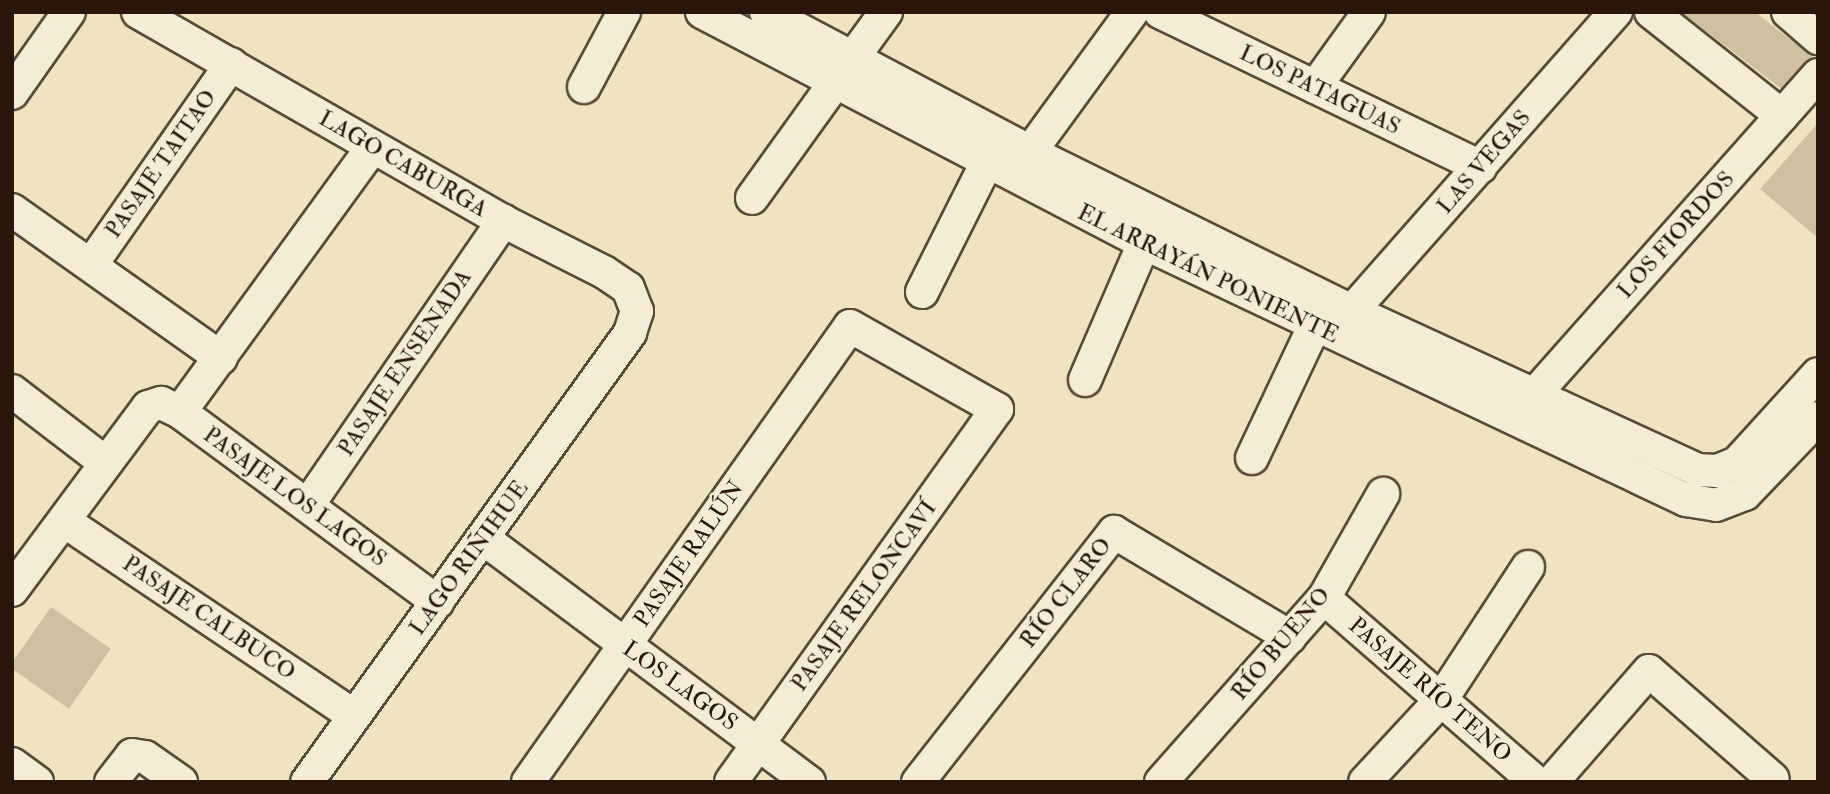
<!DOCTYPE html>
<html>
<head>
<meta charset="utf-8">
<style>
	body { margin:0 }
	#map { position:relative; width:1830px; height:794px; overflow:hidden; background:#eee4bf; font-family:"IM FELL Double Pica",serif }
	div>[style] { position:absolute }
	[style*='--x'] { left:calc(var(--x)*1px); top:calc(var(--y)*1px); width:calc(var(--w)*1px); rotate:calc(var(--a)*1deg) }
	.green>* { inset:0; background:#cdc1a0; transform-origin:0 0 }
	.roads { filter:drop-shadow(2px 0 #5a4936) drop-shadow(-2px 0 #5a4936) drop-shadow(0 2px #5a4936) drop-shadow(0 -2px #5a4936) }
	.street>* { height:32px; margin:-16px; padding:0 16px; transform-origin:16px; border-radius:16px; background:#f4edd5 }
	span { translate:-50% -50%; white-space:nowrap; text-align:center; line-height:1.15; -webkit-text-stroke:5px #f4edd5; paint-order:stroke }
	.street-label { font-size:23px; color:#291509 }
	.frame { position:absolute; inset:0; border:14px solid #291509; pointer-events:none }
</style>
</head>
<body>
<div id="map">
	<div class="green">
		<i style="clip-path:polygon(1681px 12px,1755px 12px,1818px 61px,1792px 97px)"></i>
		<i style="clip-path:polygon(1818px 123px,1818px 238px,1760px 189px)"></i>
		<i style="left:51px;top:607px;width:73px;height:73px;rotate:35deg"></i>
	</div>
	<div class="roads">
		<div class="street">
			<i style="--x:138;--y:12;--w:421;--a:29.8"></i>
			<i style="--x:503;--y:221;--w:113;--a:26.8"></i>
			<i style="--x:604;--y:272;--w:29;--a:34"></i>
			<i style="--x:628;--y:288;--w:25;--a:69"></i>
			<i style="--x:637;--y:311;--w:23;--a:108"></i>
			<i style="--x:630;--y:333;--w:553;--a:125.73"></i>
			<i style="--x:702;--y:12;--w:499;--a:27.6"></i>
			<i style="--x:1144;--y:243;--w:600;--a:25.37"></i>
			<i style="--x:1686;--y:500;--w:30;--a:9"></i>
			<i style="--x:1716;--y:505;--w:31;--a:-21"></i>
			<i style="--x:1745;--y:494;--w:105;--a:-46.2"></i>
			<i style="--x:766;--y:12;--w:299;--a:27.9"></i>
			<i style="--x:1030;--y:152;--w:359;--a:26.3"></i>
			<i style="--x:1352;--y:311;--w:380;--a:24.7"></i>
			<i style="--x:1697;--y:470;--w:20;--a:3"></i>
			<i style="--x:1717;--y:471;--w:22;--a:-22"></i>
			<i style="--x:1737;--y:463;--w:120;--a:-47.7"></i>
			<i style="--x:1160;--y:12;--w:356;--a:25.8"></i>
			<i style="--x:1651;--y:12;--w:167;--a:38.4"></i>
			<i style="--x:1788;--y:12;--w:40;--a:41"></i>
			<i style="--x:852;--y:59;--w:58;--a:-54.1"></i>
			<i style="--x:584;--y:87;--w:85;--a:-61.9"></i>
			<i style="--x:1315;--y:87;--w:92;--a:-54.2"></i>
			<i style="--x:12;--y:93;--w:99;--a:-54.9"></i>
			<i style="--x:1030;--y:152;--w:173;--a:-53.9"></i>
			<i style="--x:752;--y:198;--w:140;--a:-54.3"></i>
			<i style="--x:12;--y:210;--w:256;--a:35.3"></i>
			<i style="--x:91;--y:265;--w:245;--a:-55.1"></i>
			<i style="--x:922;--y:292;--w:143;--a:-63.4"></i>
			<i style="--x:1352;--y:311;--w:399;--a:-48.6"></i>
			<i style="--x:1085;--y:380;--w:149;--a:-66.7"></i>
			<i style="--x:12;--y:391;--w:118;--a:37.5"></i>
			<i style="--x:1534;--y:395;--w:428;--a:-48.4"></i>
			<i style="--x:180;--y:412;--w:326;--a:-54"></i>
			<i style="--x:1252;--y:458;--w:145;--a:-64.7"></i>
			<i style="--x:308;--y:505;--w:345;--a:-55.5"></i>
			<i style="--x:64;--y:521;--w:348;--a:33.9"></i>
			<i style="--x:484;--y:539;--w:406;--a:36.8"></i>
			<i style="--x:12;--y:590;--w:228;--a:-53.4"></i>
			<i style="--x:148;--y:407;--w:14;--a:-17"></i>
			<i style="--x:161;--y:403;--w:21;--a:25"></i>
			<i style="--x:180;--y:412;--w:320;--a:36.4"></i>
			<i style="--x:1324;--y:598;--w:281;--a:41"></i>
			<i style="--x:12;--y:764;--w:31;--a:36"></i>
			<i style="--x:111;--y:782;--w:34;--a:-52"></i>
			<i style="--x:132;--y:755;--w:13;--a:9"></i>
			<i style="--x:145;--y:757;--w:44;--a:34.8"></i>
			<i style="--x:528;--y:782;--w:558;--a:-54.77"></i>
			<i style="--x:850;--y:326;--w:169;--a:29.5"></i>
			<i style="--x:997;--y:409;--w:458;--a:125.5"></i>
			<i style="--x:918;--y:782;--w:318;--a:-51.9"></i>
			<i style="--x:1114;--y:532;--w:205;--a:30.8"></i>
			<i style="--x:1161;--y:782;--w:246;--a:-48.5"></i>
			<i style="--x:1324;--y:598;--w:120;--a:-60.4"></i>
			<i style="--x:1365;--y:782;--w:112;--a:-47.2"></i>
			<i style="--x:1441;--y:700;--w:159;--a:-56.8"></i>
			<i style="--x:1552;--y:782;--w:147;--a:-48.9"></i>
			<i style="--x:1649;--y:671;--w:164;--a:41.1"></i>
		</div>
	</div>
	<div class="street-label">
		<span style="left:1320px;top:90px;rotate:26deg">LOS PATAGUAS</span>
		<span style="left:1484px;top:162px;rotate:-49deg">LAS VEGAS</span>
		<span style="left:161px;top:164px;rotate:-55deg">PASAJE TAITAO</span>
		<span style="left:403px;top:164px;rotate:30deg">LAGO CABURGA</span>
		<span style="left:1676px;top:235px;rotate:-48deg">LOS FIORDOS</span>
		<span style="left:1208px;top:274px;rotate:26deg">EL ARRAYÁN PONIENTE</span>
		<span style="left:405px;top:363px;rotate:-56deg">PASAJE ENSENADA</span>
		<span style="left:295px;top:497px;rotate:36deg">PASAJE LOS LAGOS</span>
		<span style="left:689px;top:554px;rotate:-55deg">PASAJE RALÚN</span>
		<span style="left:469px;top:558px;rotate:-54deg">LAGO RIÑIHUE</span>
		<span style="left:1066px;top:593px;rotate:-52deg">RÍO CLARO</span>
		<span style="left:864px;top:596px;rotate:-54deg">PASAJE RELONCAVÍ</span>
		<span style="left:209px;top:618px;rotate:34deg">PASAJE CALBUCO</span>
		<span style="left:1281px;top:644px;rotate:-50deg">RÍO BUENO</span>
		<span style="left:680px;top:686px;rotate:36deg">LOS LAGOS</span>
		<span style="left:1430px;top:690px;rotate:41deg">PASAJE RÍO TENO</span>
	</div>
	<div class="frame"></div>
</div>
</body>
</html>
